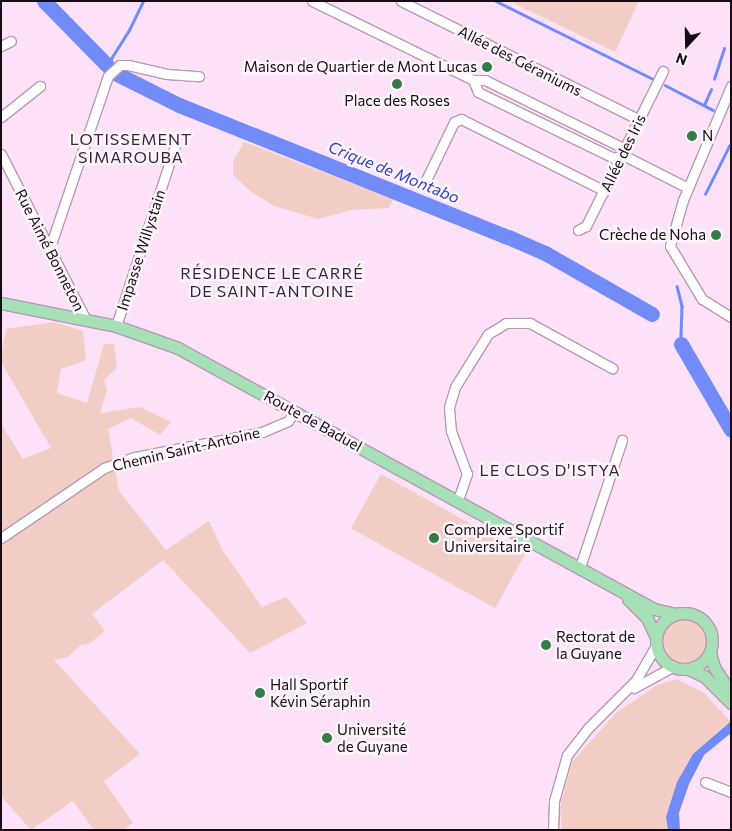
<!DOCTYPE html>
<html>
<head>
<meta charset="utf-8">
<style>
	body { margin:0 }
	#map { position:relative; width:732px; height:831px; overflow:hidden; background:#fce1f8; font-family:Commissioner,sans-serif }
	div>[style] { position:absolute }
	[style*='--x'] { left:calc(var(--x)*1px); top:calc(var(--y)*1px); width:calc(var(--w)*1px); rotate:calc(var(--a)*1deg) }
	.green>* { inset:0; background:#f3cec7; transform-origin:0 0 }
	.round { border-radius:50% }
	.water>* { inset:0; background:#718cf8 }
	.stream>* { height:2.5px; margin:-1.25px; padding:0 1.25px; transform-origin:1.25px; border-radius:1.25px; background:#718cf8 }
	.river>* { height:15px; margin:-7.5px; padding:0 7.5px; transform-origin:7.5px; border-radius:7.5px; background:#718cf8 }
	.roads { filter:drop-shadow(1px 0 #b999b4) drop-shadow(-1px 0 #b999b4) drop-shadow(0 1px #b999b4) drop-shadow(0 -1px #b999b4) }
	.minor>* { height:9px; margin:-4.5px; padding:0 4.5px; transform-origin:4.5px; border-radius:4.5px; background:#fff }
	.major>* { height:11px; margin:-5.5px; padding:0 5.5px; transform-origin:5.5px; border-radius:5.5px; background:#a6e0b6 }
	.major>.ring { margin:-5.5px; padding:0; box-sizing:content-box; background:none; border:11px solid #a6e0b6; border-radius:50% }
	.dots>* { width:14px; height:14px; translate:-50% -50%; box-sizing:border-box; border:2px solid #fcf5fb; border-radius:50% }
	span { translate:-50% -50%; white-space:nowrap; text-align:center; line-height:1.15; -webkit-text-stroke:5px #fcf5fb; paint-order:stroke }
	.street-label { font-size:15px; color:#170c16 }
	.poi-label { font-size:15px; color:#170c16 }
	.right { translate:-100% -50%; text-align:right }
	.left { translate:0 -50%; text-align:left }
	.neighbourhood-label { font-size:16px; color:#3c2339; letter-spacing:1px }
	.water-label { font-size:16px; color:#3242bd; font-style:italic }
	.frame { position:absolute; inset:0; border:2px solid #170c16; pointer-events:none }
	.north { position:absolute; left:662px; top:20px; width:50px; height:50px; -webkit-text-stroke:4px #fcf5fb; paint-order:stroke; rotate:201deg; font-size:14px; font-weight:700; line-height:20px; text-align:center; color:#170c16 }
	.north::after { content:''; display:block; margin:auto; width:18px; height:22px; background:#170c16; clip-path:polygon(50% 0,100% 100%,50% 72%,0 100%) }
</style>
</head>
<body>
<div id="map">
	<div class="green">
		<i style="clip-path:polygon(509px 1px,639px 1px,615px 52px)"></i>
		<i style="clip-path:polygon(244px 142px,393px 199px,389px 208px,351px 210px,318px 219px,274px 206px,250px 191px,233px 175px,233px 162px)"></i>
		<i style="clip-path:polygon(55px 322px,83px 331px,86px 360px,61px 369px,57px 393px,87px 403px,104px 344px,114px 344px,117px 368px,104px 380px,107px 390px,100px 413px,140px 407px,171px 422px,160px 435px,131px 418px,108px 429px,119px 491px,166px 550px,209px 521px,223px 551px,262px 607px,286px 597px,307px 623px,250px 653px,163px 560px,92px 614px,105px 631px,89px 644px,81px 645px,68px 657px,54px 660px,140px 754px,104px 781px,133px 823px,123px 830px,94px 830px,73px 801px,31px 830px,1px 796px,1px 424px,23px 459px,51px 448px,1px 362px,1px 357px,6px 329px)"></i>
		<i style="left:381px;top:474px;width:165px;height:62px;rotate:29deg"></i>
		<i class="round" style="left:660px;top:618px;width:46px;height:46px"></i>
		<i style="clip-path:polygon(677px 679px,703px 692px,730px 721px,693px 754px,677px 782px,666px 817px,668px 830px,562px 830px,560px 807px,572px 762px,616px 713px,657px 685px)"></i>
	</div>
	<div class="water">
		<i style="clip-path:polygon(731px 721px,731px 733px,704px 755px,689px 784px,679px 813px,680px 830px,668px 830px,666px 817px,677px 782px,693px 754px)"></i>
	</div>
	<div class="stream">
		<i style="--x:496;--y:1;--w:175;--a:26.4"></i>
		<i style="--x:107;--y:65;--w:41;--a:-57.8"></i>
		<i style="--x:129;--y:30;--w:32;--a:-64"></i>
		<i style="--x:714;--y:79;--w:32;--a:-72"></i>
		<i style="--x:665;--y:85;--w:54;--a:27.5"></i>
		<i style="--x:704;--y:105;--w:17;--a:-66"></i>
		<i style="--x:705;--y:194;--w:54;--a:-63.4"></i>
		<i style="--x:677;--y:286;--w:21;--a:76"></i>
		<i style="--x:682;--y:306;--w:38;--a:92"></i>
	</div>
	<div class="river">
		<i style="--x:44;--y:1;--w:90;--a:45.5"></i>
		<i style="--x:117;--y:74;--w:69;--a:26.6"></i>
		<i style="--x:179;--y:105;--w:354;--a:21.9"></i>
		<i style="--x:508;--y:237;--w:40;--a:23.4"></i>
		<i style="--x:545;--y:253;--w:123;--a:29.7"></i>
		<i style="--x:681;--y:344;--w:99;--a:59.8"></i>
	</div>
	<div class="roads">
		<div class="minor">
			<i style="--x:312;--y:1;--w:179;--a:26.1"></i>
			<i style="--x:473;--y:80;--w:12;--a:0"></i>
			<i style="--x:485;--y:80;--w:149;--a:26.2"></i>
			<i style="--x:619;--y:146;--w:10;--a:66"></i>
			<i style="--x:623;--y:155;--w:73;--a:26.9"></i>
			<i style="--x:401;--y:1;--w:267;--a:26.5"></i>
			<i style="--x:1;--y:46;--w:11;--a:-27"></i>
			<i style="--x:473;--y:80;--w:13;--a:67"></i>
			<i style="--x:478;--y:92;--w:151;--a:25.9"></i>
			<i style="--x:614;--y:158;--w:9;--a:-18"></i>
			<i style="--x:731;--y:86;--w:124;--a:112.8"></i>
			<i style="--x:683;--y:200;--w:48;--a:105.8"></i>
			<i style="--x:670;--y:246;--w:62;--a:58.9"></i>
			<i style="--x:702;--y:299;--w:34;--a:32"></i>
			<i style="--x:1;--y:117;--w:50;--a:-38.5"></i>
			<i style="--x:1;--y:154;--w:186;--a:62.9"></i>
			<i style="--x:426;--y:180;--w:64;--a:-64.2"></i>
			<i style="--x:454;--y:122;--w:8;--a:-23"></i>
			<i style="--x:461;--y:119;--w:161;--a:26.6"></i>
			<i style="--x:578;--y:230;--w:9;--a:-27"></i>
			<i style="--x:586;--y:226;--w:173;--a:-63.6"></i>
			<i style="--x:49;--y:250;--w:184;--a:-71.3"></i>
			<i style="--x:108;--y:76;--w:16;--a:-43"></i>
			<i style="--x:120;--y:65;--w:8;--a:0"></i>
			<i style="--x:128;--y:65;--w:40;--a:13"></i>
			<i style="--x:167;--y:74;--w:32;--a:4"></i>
			<i style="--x:116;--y:326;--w:189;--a:-71.9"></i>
			<i style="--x:458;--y:500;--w:28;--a:-71"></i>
			<i style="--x:467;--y:474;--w:46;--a:-110.4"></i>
			<i style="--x:451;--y:431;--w:24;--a:-95"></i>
			<i style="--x:449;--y:407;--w:21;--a:-73"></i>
			<i style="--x:455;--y:387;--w:62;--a:-58.1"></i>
			<i style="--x:488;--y:334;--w:21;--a:-31"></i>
			<i style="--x:506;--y:323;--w:24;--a:0"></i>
			<i style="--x:530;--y:323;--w:94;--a:28.8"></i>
			<i style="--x:1;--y:538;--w:125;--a:-34.2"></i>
			<i style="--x:104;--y:468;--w:33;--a:-20"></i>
			<i style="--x:135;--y:457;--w:129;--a:-11.1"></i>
			<i style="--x:262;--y:432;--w:28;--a:-23"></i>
			<i style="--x:288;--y:421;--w:12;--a:-55"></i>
			<i style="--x:580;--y:567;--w:134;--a:-71.7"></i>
			<i style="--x:634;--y:688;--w:43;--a:-28.9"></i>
			<i style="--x:705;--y:782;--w:28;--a:21"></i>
			<i style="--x:553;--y:830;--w:29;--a:-88"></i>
			<i style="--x:554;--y:801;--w:48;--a:-74.2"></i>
			<i style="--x:567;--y:755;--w:34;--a:-52"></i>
			<i style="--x:588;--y:728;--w:68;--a:-45"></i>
			<i style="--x:636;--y:680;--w:39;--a:-60"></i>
		</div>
		<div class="major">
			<i style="--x:1;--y:303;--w:117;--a:11.3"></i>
			<i style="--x:116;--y:326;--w:66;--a:19.5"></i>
			<i style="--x:178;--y:348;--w:543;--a:28.74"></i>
			<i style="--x:654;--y:609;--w:22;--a:13"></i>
			<i style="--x:628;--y:599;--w:27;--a:45"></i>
			<i style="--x:647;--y:618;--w:21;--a:65"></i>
			<i class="ring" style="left:656px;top:613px;width:45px;height:45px"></i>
			<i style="--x:710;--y:652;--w:16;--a:75"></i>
			<i style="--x:714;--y:667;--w:31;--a:57"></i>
			<i style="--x:688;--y:669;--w:17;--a:24"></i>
			<i style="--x:704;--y:676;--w:38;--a:45"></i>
		</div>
	</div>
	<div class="dots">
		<i style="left:487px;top:67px;background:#337c48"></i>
		<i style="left:397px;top:84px;background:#337c48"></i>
		<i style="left:692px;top:136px;background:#337c48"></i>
		<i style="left:716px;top:235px;background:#337c48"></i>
		<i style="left:434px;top:538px;background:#337c48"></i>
		<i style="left:546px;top:645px;background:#337c48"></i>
		<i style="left:260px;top:693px;background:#337c48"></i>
		<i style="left:327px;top:738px;background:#337c48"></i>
	</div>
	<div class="street-label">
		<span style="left:520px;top:61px;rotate:27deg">Allée des Géraniums</span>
		<span style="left:623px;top:153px;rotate:-64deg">Allée des Iris</span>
		<span style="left:50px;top:250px;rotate:63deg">Rue Aimé Bonneton</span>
		<span style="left:141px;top:250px;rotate:-72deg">Impasse Willystain</span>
		<span style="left:313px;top:421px;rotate:29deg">Route de Baduel</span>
		<span style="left:186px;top:449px;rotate:-13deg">Chemin Saint-Antoine</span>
	</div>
	<div class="poi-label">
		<span class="right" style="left:477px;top:67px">Maison de Quartier de Mont Lucas</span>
		<span style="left:397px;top:101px">Place des Roses</span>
		<span class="left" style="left:702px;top:136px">N</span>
		<span class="right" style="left:706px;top:235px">Crèche de Noha</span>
		<span class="left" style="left:444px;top:538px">Complexe Sportif<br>Universitaire</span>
		<span class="left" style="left:556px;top:645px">Rectorat de<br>la Guyane</span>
		<span class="left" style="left:270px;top:693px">Hall Sportif<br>Kévin Séraphin</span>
		<span class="left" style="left:337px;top:738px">Université<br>de Guyane</span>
	</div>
	<div class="neighbourhood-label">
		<span style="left:131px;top:148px">LOTISSEMENT<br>SIMAROUBA</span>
		<span style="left:272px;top:282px">RÉSIDENCE LE CARRÉ<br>DE SAINT-ANTOINE</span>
		<span style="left:550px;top:470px">LE CLOS D'ISTYA</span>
	</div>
	<div class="water-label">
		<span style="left:394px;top:172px;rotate:22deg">Crique de Montabo</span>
	</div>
	<div class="frame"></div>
	<div class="north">N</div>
</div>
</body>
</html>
